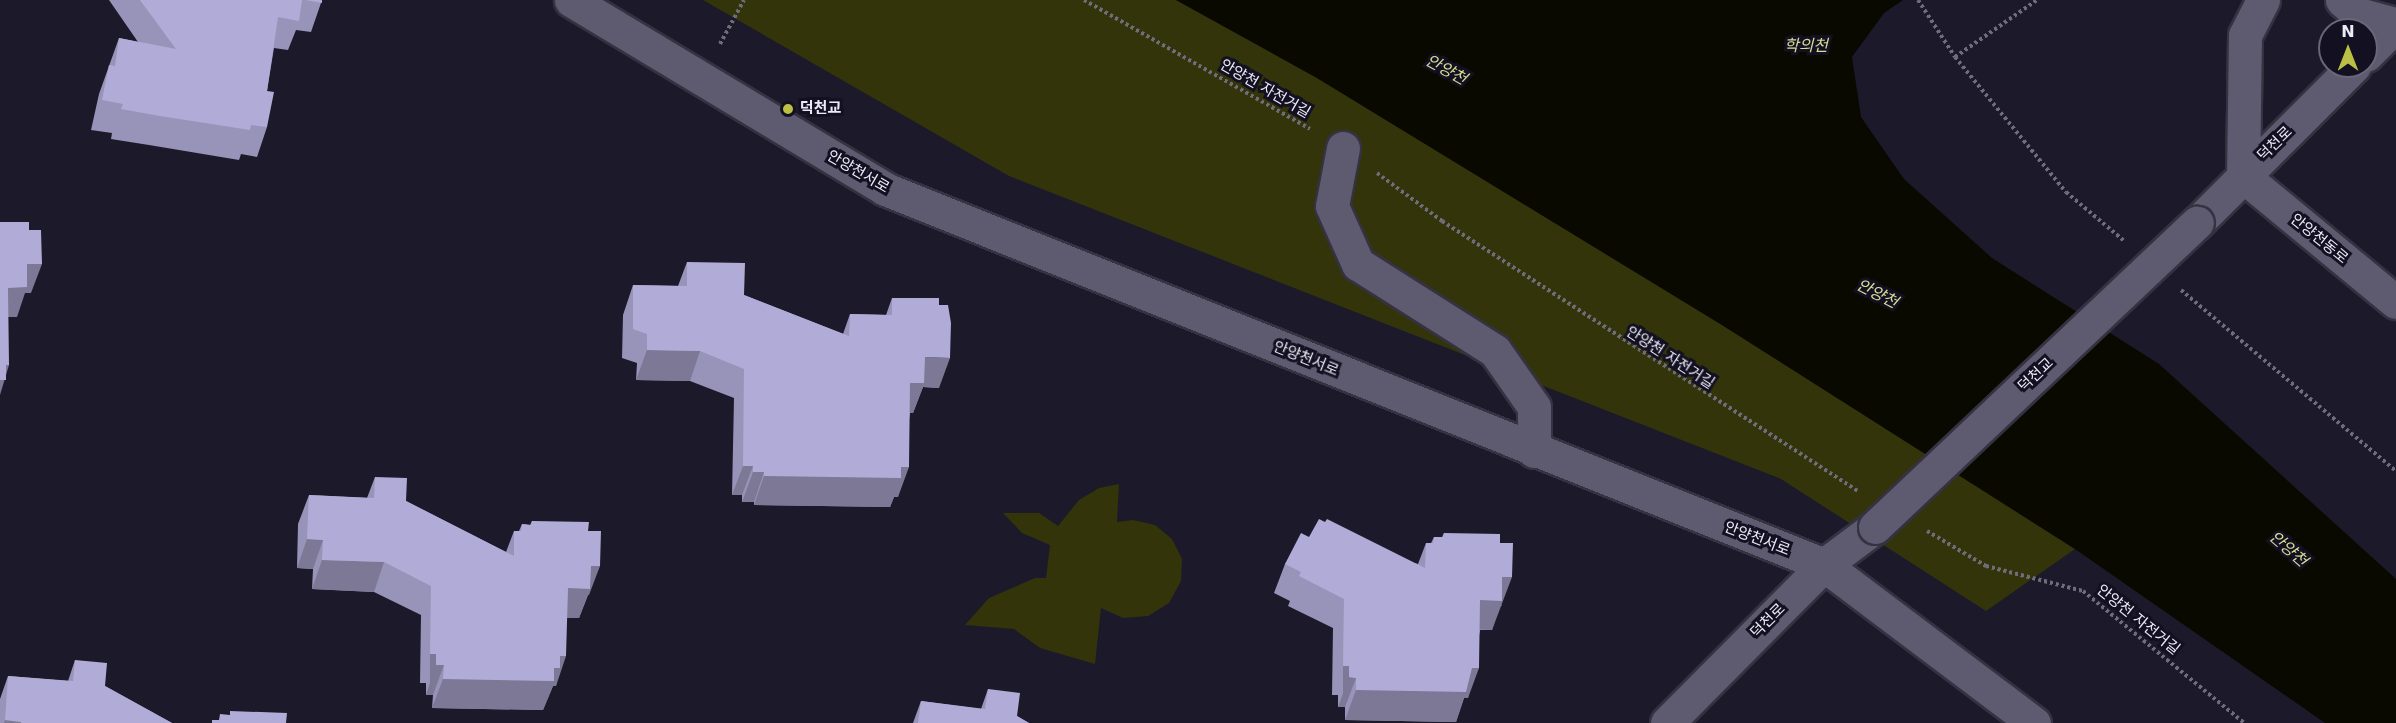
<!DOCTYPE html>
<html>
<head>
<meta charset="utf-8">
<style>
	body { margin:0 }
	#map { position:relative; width:2396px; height:723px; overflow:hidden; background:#1c192b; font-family:"DejaVu Sans","Noto Sans KR",sans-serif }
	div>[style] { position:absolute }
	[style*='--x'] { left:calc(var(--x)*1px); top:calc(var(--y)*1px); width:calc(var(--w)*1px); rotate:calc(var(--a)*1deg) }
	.green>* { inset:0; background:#333409 }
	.water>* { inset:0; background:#090900 }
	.path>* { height:4px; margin-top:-2px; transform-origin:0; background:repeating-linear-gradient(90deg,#6f6c7c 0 3px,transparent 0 6px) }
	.roads { filter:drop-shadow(2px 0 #353241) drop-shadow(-2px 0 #353241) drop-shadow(0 2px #353241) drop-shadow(0 -2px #353241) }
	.minor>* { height:33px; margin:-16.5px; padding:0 16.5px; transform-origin:16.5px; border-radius:16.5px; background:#5e5b71 }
	.bridges { filter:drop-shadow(2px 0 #353241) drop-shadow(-2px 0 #353241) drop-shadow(0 2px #353241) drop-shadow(0 -2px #353241) }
	.minor-bridge>* { height:33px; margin:-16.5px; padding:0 16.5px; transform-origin:16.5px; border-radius:16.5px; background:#5e5b71 }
	.wall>* { inset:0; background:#9894b9 }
	.shaded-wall>* { inset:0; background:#7c7896; transform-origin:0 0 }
	.building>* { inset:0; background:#b1acd7 }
	.dots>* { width:16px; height:16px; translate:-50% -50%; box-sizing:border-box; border:3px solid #131021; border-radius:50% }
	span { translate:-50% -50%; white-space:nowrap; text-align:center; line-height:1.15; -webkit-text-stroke:6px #131021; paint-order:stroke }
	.street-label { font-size:15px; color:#ebeaf7 }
	.poi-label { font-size:15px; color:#ebeaf7; font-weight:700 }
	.left { translate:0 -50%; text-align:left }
	.water-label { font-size:16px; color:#d7dc95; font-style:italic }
	.north { position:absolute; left:2318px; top:18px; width:60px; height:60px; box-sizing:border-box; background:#131021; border:2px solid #696777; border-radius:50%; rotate:0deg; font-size:16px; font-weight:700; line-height:24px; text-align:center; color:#ebeaf7 }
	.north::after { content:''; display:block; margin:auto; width:21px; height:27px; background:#bbc044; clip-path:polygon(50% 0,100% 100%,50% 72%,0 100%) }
</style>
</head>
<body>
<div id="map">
	<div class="green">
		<i style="clip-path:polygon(703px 0,1176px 0,1317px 78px,1722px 325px,2075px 549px,1986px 611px,1781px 479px,1009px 176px)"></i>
		<i style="clip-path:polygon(1119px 484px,1117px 522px,1133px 520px,1155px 525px,1172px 539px,1182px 559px,1181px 581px,1169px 603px,1148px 616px,1123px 618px,1101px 608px,1095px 664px,1040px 648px,1014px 629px,965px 625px,989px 598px,1035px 578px,1046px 578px,1050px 545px,1022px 533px,1003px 513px,1039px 513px,1058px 526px,1079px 500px,1099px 488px)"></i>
	</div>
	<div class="water">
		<i style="clip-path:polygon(1176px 0,1903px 0,1884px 13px,1852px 57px,1861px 117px,1904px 179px,1992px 258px,2159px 364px,2396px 579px,2396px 723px,2325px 723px,2075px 549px,1722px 325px,1317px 78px)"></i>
	</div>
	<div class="path">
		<i style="--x:1084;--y:0;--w:260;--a:29.7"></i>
		<i style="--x:1918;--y:0;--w:68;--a:57"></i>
		<i style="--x:1955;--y:57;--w:175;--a:50.6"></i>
		<i style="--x:2066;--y:192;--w:75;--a:40.1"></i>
		<i style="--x:720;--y:44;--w:50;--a:-61.4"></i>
		<i style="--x:1955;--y:57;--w:100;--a:-34.8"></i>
		<i style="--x:1377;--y:173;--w:81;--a:36.4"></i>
		<i style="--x:1442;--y:221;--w:496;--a:33"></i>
		<i style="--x:2181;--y:290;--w:281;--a:40.1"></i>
		<i style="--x:1927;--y:531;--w:69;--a:30.7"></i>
		<i style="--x:1986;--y:566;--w:100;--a:14.5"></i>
		<i style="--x:2083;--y:591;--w:208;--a:39.3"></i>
	</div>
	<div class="roads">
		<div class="minor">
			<i style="--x:571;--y:0;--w:366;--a:31"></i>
			<i style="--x:885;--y:189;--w:1011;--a:21.82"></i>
			<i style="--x:1824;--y:565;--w:263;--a:37"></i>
			<i style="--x:2263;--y:0;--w:39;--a:117"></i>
			<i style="--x:2245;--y:35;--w:141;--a:90.8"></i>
			<i style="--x:2243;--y:176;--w:198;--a:39.5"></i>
			<i style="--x:2342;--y:0;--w:21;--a:41"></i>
			<i style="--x:2358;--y:14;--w:39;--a:15"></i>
			<i style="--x:2366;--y:55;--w:42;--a:-45"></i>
			<i style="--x:1343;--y:148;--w:59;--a:100.7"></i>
			<i style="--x:1332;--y:206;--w:64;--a:65.9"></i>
			<i style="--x:1358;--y:264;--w:162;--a:32.4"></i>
			<i style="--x:1495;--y:351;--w:68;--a:55.1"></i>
			<i style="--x:1534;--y:407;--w:44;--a:90"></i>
			<i style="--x:2197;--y:223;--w:222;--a:-45"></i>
			<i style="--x:1667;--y:723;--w:223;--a:-45.2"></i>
			<i style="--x:1824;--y:565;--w:64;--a:-36.7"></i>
		</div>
	</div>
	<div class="bridges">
		<div class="minor-bridge">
			<i style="--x:1875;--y:527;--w:443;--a:-43.4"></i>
		</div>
	</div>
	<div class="wall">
		<i style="clip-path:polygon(109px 0,322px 0,311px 32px,296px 30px,288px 50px,274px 48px,267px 91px,267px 127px,257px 157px,241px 154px,239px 160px,149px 145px,111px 139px,112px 133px,91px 130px,99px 94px,119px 38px,138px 42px)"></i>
		<i style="clip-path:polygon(687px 262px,744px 295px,843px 334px,850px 314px,886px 315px,892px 298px,939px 388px,923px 387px,913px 413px,910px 413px,898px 497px,894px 497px,890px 507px,754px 505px,754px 502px,742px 502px,742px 495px,732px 495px,734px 398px,690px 381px,636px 380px,637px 363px,622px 358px,623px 315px,633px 285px,678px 286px)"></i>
		<i style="clip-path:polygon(375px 477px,406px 501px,506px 552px,514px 531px,519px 531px,522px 524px,530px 525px,532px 521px,589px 595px,588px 595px,579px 618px,567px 618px,556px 686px,553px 686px,543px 710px,432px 708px,433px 695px,426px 695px,426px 683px,420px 683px,421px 615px,374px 592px,312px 589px,313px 569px,297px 568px,298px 524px,309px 495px,367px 498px)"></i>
		<i style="clip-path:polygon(1444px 533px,1502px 606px,1500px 606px,1492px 630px,1480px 630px,1468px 698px,1464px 698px,1456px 722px,1345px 720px,1345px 707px,1338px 707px,1338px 695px,1332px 695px,1333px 628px,1288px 606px,1290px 601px,1274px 593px,1285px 564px,1309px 537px,1418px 564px,1426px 543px,1431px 543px,1434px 537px,1442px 537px)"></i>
		<i style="clip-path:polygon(75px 660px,105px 686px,172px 723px,0 723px,0 699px,8px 676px,68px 681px)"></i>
		<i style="clip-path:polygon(988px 689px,1017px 716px,1029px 723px,913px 723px,921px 701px,981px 709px)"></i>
	</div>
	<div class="shaded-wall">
		<i style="clip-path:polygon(27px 264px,42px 264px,31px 293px,25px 293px,17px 317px,0 317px,8px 288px)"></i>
		<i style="clip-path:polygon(647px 350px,700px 351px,690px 381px,636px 380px)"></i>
		<i style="clip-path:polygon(925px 357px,950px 358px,939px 388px,923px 387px,913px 413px,899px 413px,910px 383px)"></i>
		<i style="clip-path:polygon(6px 365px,9px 365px,0 395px,0 380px)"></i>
		<i style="clip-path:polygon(743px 466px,753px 466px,742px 495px,732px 495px)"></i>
		<i style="clip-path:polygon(901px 467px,909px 467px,898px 497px,894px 497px,890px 507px,754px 505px,764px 476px)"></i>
		<i style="clip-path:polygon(753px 472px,764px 472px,754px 502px,742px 502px)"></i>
		<i style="clip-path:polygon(307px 539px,323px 540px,313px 569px,297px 568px)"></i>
		<i style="clip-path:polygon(322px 560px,384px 562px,374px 592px,312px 589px)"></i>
		<i style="clip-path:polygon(591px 566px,600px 566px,589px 595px,588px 595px,579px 618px,558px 618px,568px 588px)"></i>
		<i style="clip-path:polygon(1502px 577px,1512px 577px,1492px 630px,1469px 629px,1480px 600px)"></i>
		<i style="left:430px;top:654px;width:6px;height:31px"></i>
		<i style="clip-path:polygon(560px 656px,566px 656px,556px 686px,553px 686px,543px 710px,432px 708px,443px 679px,554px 668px)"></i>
		<i style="clip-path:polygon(436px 665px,444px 665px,433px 695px,426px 695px)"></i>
		<i style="left:1343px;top:666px;width:6px;height:31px"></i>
		<i style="clip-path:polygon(1472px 668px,1479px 668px,1468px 698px,1464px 698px,1456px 722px,1345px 720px,1356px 690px)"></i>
		<i style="clip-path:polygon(1349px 677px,1356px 678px,1345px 707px,1338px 707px)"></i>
		<i style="clip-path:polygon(5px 720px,21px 722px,21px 723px,4px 723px)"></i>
	</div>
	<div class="building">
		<i style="clip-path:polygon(140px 0,302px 0,299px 21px,278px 17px,267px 91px,274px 92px,267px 127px,251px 125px,250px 130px,160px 116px,121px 109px,123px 104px,102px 100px,109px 65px,115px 66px,119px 38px,176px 49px)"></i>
		<i style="clip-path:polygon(306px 0,322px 0,322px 3px)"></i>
		<i style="clip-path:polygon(0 222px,29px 222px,29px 230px,41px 230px,42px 264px,27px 264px,27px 287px,8px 288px,9px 365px,6px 365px,6px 380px,0 380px)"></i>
		<i style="clip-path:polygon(687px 262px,745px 263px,744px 295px,849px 336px,850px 314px,892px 315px,892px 298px,939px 298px,939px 305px,948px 305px,951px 323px,950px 358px,925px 357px,924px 383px,910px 383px,909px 467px,901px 467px,901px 478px,764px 476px,764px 472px,753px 472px,753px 466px,743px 466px,744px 369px,700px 351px,647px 350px,647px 334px,633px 329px,633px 285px,687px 286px)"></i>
		<i style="clip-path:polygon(375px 477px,407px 478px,406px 501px,514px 556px,514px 531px,521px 531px,522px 524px,531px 525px,532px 521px,589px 522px,588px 531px,601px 531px,600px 566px,591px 566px,590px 589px,568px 588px,566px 656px,560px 656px,560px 668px,554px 668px,554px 681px,443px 679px,444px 665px,436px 665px,436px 654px,430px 654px,431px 586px,384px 562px,322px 560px,323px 540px,307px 539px,309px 495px,374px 498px)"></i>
		<i style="clip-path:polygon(1319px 519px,1325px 522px,1327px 519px,1425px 568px,1426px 543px,1433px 543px,1434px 537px,1443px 537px,1444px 533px,1500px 534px,1500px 543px,1513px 543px,1512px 577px,1502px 577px,1502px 601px,1480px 600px,1479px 668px,1472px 668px,1466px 692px,1356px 690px,1356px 678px,1349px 677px,1349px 666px,1343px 666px,1344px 599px,1299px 576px,1301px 572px,1285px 564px,1301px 533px,1309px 537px)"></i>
		<i style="clip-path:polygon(75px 660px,107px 663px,105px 686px,172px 723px,21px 723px,21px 722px,5px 720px,8px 676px,73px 681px)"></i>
		<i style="clip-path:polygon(988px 689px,1020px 693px,1017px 716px,1029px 723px,918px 723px,921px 701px,985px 709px)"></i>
		<i style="clip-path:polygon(230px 711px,287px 713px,286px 723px,212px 723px,212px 720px,219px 720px,220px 714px,230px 715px)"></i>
	</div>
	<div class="dots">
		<i style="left:788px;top:109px;background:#bbc044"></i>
	</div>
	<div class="street-label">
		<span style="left:1265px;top:89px;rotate:30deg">안양천 자전거길</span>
		<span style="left:2275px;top:144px;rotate:-44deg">덕천로</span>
		<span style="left:858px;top:172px;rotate:30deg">안양천서로</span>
		<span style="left:2319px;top:239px;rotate:39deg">안양천동로</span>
		<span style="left:1670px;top:358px;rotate:33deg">안양천 자전거길</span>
		<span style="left:1306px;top:359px;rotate:22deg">안양천서로</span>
		<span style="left:2036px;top:375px;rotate:-43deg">덕천교</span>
		<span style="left:1757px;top:539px;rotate:21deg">안양천서로</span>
		<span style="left:2138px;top:620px;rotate:39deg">안양천 자전거길</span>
		<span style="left:1768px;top:621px;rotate:-45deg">덕천로</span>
	</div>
	<div class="poi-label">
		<span class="left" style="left:800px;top:109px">덕천교</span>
	</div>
	<div class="water-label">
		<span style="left:1806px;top:46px">학의천</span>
		<span style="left:1446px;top:70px;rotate:29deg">안양천</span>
		<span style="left:1877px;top:294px;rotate:27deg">안양천</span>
		<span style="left:2288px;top:549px;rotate:41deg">안양천</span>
	</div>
	<div class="north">N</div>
</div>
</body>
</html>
